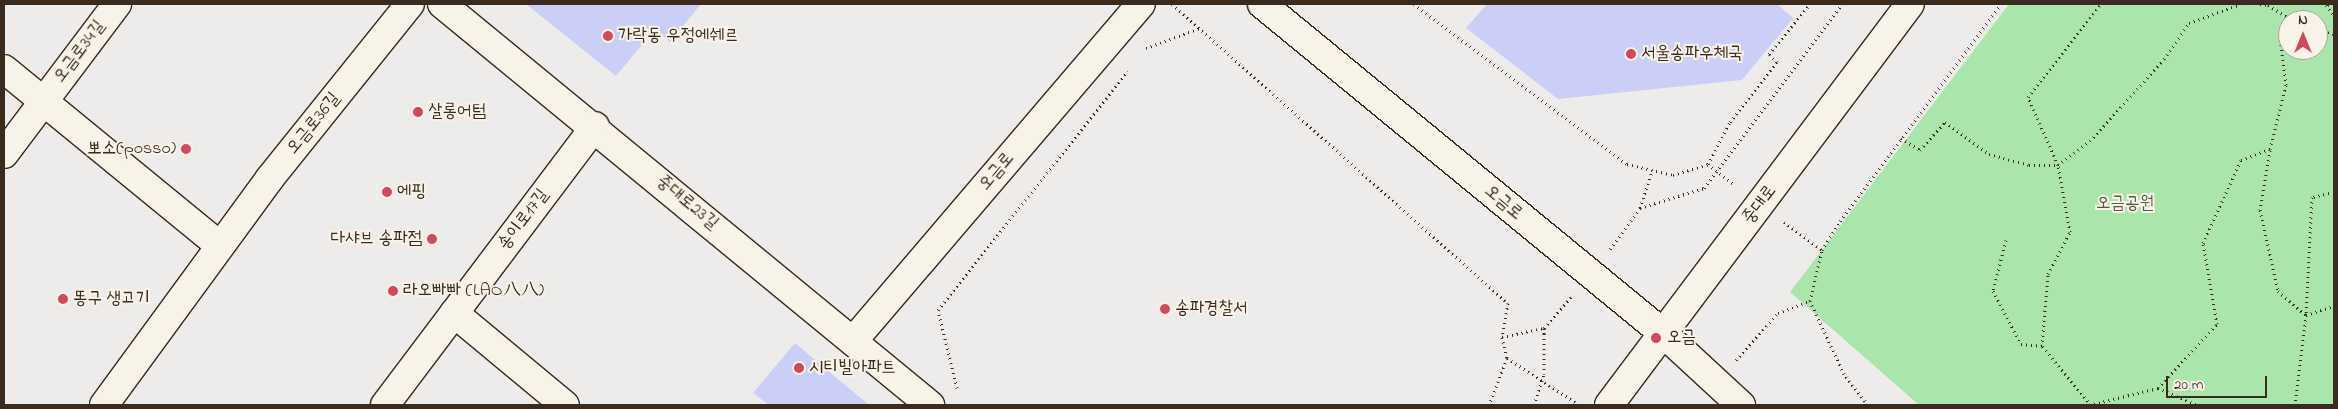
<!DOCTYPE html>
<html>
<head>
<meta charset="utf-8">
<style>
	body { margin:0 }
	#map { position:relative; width:2338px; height:409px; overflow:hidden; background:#eeeceb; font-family:"Indie Flower","LXGW WenKai TC","Poor Story",sans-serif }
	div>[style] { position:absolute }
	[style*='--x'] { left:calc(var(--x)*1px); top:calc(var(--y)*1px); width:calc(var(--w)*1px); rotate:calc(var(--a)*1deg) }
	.green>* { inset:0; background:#aae5ab }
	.building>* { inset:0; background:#cbcef7 }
	.path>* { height:3px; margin-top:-1.5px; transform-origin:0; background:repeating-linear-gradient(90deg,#3b2a1e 0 1px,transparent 0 5px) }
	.roads { filter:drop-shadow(1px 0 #3b2a1e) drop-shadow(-1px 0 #3b2a1e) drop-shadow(0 1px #3b2a1e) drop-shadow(0 -1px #3b2a1e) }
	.minor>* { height:28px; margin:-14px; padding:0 14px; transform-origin:14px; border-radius:14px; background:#f7f3e8 }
	.major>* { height:28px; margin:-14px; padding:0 14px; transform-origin:14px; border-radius:14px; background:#f7f3e8 }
	.dots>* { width:14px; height:14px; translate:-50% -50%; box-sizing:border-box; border:2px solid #f7f3e8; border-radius:50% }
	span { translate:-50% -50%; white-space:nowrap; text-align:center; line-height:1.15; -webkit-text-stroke:4px #f7f3e8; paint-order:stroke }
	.poi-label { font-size:18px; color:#3b2a1e }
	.left { translate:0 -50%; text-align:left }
	.right { translate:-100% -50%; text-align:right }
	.street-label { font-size:18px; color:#3b2a1e }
	.park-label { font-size:18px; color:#575941 }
	.frame { position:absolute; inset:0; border:5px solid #3b2a1e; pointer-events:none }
	.north { position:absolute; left:2278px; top:10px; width:50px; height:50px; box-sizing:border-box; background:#f7f3e8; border:1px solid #aca397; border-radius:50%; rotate:0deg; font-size:14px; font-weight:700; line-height:20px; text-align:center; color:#3b2a1e }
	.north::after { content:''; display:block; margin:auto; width:18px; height:22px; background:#d1495b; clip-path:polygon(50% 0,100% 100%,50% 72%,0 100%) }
	.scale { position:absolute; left:2166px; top:376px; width:101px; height:22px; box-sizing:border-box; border:2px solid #3b2a1e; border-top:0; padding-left:6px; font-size:15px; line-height:18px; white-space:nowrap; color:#3b2a1e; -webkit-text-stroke:4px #f7f3e8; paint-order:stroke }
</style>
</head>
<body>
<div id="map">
	<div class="green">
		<i style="clip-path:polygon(evenodd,2009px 4px,2334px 4px,2334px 405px,1919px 405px,1790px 292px,2009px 4px,2288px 20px,2318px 20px,2318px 50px,2288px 50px,2288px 20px)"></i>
	</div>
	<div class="building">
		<i style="clip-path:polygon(526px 4px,701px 4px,670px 42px,655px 29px,616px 76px)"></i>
		<i style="clip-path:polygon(1487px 4px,1777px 4px,1793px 18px,1742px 80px,1558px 99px,1466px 28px)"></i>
		<i style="clip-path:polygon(795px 343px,869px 405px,769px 405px,753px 393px)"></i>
	</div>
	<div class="path">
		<i style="--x:1172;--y:4;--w:450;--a:41.7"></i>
		<i style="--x:1508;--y:303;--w:35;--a:100"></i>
		<i style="--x:1502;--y:337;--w:22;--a:77"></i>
		<i style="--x:1507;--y:358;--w:50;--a:111"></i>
		<i style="--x:1414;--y:4;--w:266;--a:36.9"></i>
		<i style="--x:1627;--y:164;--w:47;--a:13.4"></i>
		<i style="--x:1673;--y:175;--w:37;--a:-17"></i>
		<i style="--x:1708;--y:164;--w:47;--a:-62.4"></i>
		<i style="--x:1730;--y:122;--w:76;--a:-51.9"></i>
		<i style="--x:1777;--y:62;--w:11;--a:-135"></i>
		<i style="--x:1769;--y:54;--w:65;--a:-50.6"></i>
		<i style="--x:2260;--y:4;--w:8;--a:7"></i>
		<i style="--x:2268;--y:5;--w:28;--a:32"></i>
		<i style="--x:2334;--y:4;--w:8;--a:173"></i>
		<i style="--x:2326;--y:5;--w:14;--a:54"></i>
		<i style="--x:2318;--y:30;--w:16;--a:14"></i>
		<i style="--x:1146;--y:48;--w:58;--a:-20.3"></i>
		<i style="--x:1901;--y:138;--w:22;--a:32"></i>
		<i style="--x:1920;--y:150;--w:38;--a:-48"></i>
		<i style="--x:1945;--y:122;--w:54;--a:36"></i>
		<i style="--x:1989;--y:154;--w:41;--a:15.4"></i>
		<i style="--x:2029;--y:165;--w:29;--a:0"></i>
		<i style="--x:2058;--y:165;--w:40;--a:-37"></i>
		<i style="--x:2090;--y:141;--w:110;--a:-47.9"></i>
		<i style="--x:2164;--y:59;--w:44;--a:-55.2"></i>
		<i style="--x:2189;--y:23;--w:55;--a:-20.1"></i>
		<i style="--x:2270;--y:150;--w:61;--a:99.5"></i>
		<i style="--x:2260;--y:210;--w:83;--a:77.5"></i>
		<i style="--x:2278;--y:291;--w:37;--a:41"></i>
		<i style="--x:2306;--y:315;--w:91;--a:97"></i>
		<i style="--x:1708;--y:164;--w:34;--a:38"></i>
		<i style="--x:2334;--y:192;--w:23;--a:167"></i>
		<i style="--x:2312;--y:197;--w:118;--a:92.9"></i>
		<i style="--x:2306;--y:315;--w:29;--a:-18"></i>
		<i style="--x:1640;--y:208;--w:67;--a:-17.4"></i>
		<i style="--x:1704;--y:188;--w:230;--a:-53.1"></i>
		<i style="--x:1784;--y:222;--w:47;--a:36.4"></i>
		<i style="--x:2006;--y:240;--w:53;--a:104.3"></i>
		<i style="--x:1993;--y:291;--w:60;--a:62.2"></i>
		<i style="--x:2021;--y:344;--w:21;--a:5"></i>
		<i style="--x:1610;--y:249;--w:51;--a:-53.8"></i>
		<i style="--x:1640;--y:208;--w:40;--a:-72"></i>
		<i style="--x:1502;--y:337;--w:43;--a:-12.1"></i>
		<i style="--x:1544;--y:328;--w:43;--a:-48.8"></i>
		<i style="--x:1507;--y:358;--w:85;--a:32.9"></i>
		<i style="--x:1736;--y:360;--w:63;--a:-48.2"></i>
		<i style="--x:1778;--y:313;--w:34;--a:-21"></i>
		<i style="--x:957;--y:388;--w:80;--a:-103.7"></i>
		<i style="--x:938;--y:310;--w:305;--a:-51.5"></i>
		<i style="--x:2158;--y:388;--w:43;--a:23.6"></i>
		<i style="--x:1534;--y:405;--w:33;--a:-72"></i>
		<i style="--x:1544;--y:374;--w:46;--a:-90"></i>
		<i style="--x:1868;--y:405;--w:39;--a:-128"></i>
		<i style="--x:1844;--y:374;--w:81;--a:-115"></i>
		<i style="--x:1810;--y:301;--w:52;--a:-76.8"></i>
		<i style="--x:1822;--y:250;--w:34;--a:-58"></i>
		<i style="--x:1840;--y:221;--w:270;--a:-53.4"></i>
		<i style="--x:2089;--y:405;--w:71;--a:-13.8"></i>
		<i style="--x:2158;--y:388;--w:87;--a:-47.3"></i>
		<i style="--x:2217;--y:324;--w:82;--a:-99.8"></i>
		<i style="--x:2203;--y:243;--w:91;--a:-65.4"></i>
		<i style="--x:2241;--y:160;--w:31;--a:-21"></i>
		<i style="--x:2270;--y:149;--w:66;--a:-76"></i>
		<i style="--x:2286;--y:85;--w:48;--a:-97.1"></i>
		<i style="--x:2280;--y:37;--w:9;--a:-27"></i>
		<i style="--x:2091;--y:405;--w:77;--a:-129.7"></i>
		<i style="--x:2042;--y:346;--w:72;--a:-85.2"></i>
		<i style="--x:2048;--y:274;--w:47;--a:-62.4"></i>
		<i style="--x:2070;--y:232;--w:68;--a:-100.2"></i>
		<i style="--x:2058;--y:165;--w:74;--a:-113.8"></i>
		<i style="--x:2028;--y:97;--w:118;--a:-51.9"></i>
	</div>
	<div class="roads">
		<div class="minor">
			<i style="--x:442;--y:4;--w:632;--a:39.41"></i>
			<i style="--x:4;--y:69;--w:279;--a:39.3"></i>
			<i style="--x:4;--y:154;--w:188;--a:-53"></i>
			<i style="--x:454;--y:313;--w:144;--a:39.7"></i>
			<i style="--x:853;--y:341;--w:443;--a:-49.5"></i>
			<i style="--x:104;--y:405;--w:281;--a:-53.8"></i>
			<i style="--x:270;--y:178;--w:223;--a:-51.2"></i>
			<i style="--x:385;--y:405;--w:349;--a:-53"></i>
		</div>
		<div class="major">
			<i style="--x:1262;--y:4;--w:520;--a:39.38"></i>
			<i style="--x:1664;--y:334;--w:105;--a:42.7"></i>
			<i style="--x:1609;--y:405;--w:501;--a:-53.11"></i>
		</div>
	</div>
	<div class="dots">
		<i style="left:608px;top:36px;background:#d1495b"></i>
		<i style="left:1631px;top:54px;background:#d1495b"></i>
		<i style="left:418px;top:112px;background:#d1495b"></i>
		<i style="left:186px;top:149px;background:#d1495b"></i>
		<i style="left:387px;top:192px;background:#d1495b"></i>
		<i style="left:432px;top:239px;background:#d1495b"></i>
		<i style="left:393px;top:291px;background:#d1495b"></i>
		<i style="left:63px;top:299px;background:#d1495b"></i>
		<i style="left:1165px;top:309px;background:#d1495b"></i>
		<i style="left:1656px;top:338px;background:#d1495b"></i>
		<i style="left:799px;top:368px;background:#d1495b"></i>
	</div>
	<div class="poi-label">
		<span class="left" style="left:618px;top:36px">가락동 우정에쉐르</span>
		<span class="left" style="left:1641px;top:54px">서울송파우체국</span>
		<span class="left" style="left:428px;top:112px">살롱어텀</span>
		<span class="right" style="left:176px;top:149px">뽀소(posso)</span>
		<span class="left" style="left:397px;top:192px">에핑</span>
		<span class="right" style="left:422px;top:239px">다샤브 송파점</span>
		<span class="left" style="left:403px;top:291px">라오빠빠 (LAO八八)</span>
		<span class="left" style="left:73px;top:299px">똥구 생고기</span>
		<span class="left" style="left:1175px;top:309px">송파경찰서</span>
		<span class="left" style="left:1667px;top:338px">오금</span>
		<span class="left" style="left:809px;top:368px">시티빌아파트</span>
	</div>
	<div class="street-label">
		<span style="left:80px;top:52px;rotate:-53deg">오금로34길</span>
		<span style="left:314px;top:124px;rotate:-51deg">오금로36길</span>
		<span style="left:997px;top:172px;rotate:-50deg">오금로</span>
		<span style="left:687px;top:203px;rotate:40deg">중대로23길</span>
		<span style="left:1503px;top:203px;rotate:40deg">오금로</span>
		<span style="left:1760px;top:205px;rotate:-53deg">중대로</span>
		<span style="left:524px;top:220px;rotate:-53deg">송이로17길</span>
	</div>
	<div class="park-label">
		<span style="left:2125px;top:204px">오금공원</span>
	</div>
	<div class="frame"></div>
	<div class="north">N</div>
	<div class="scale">20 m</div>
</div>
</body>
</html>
